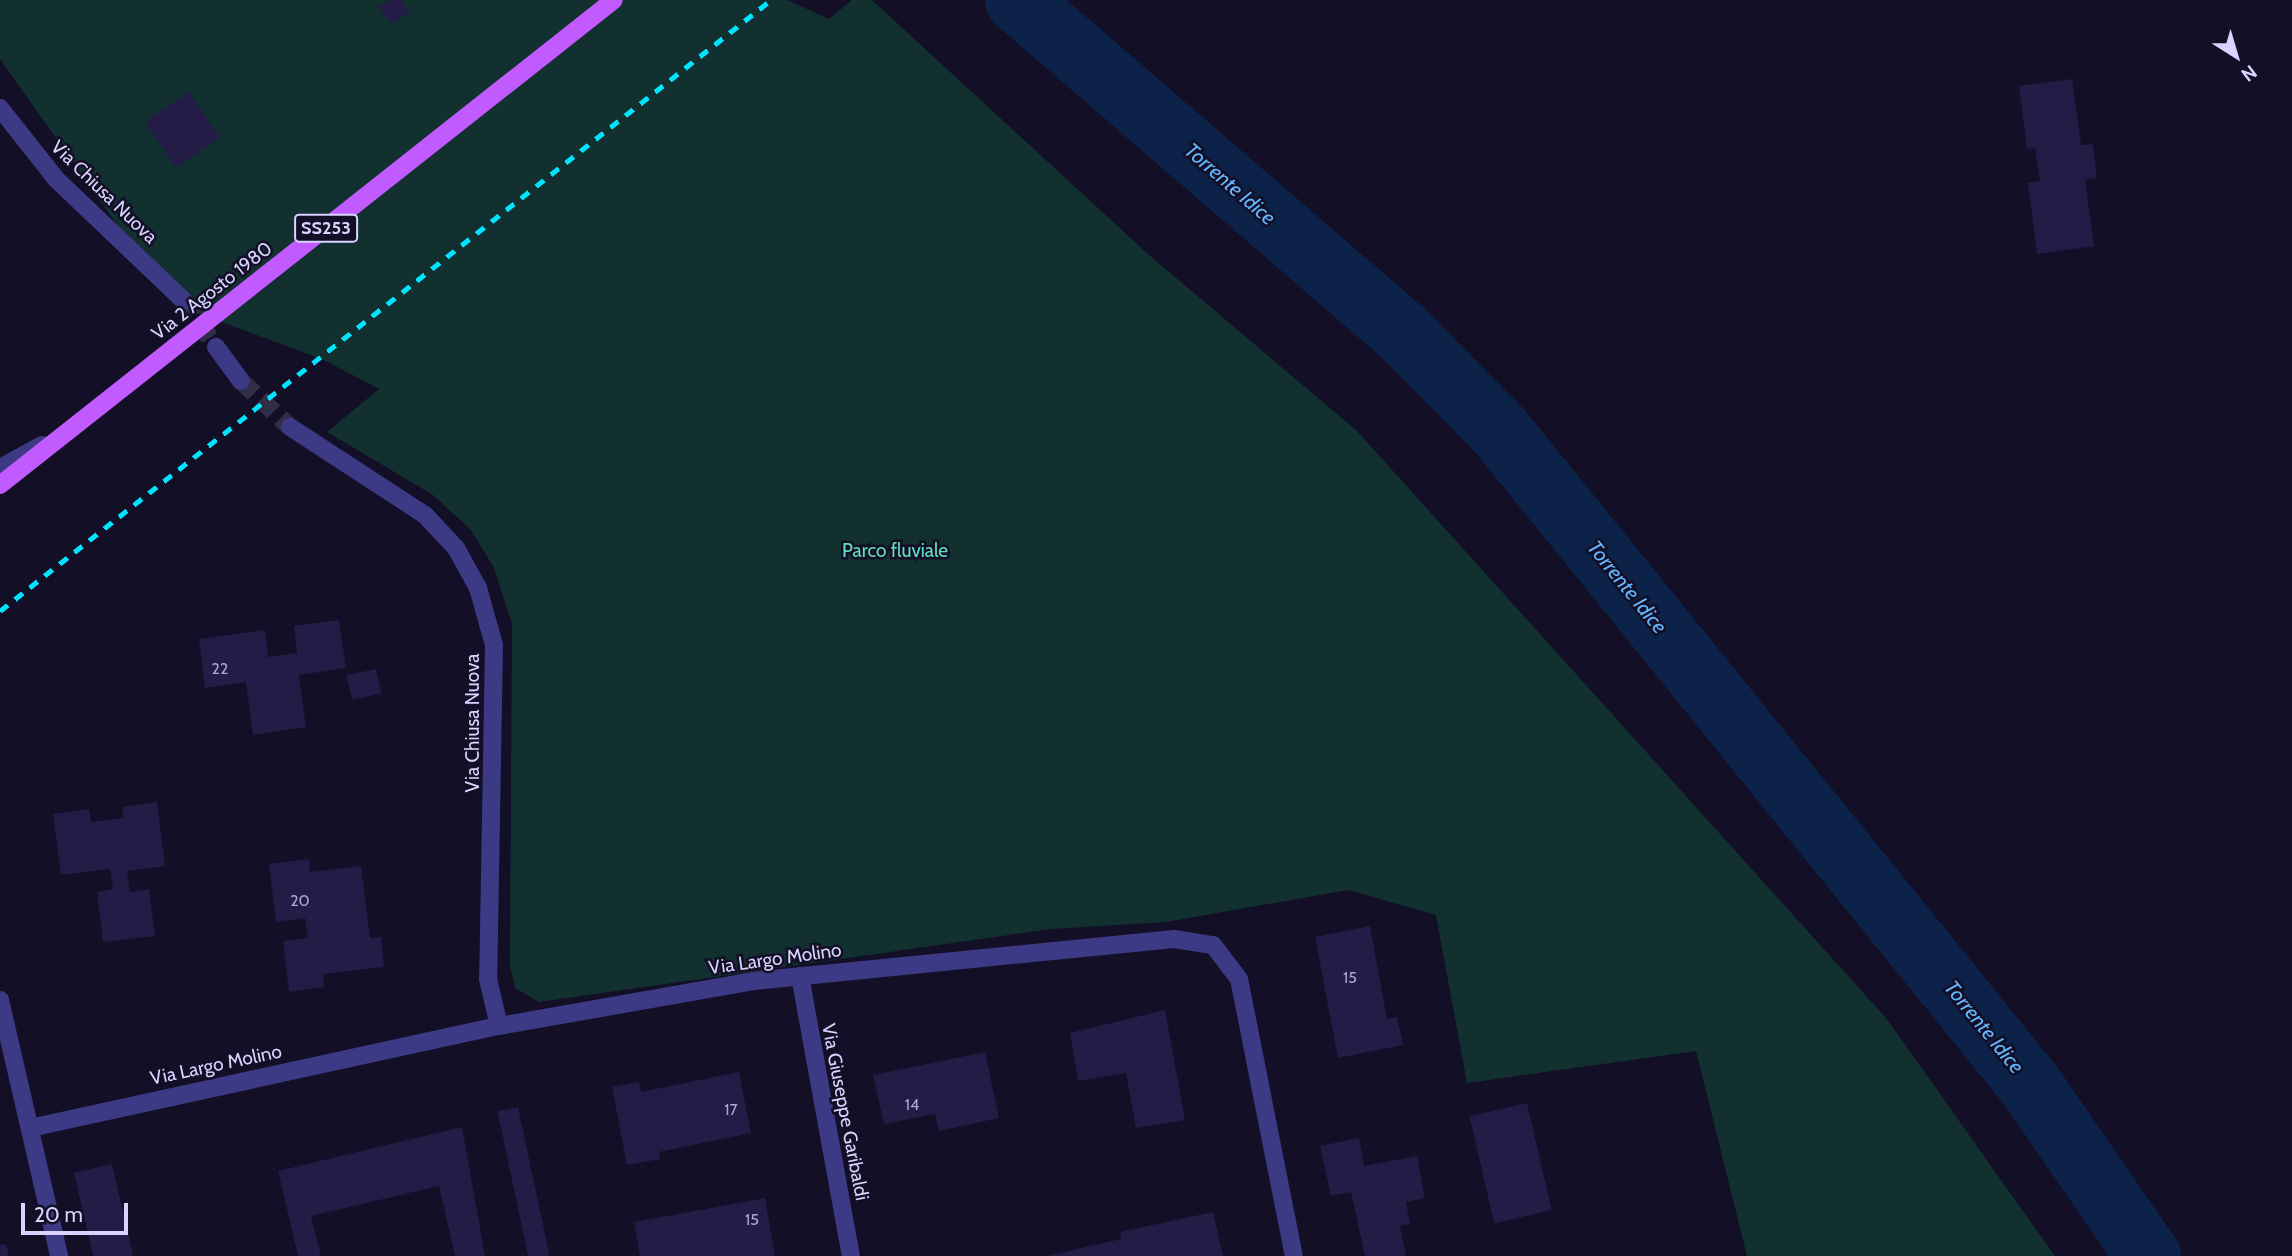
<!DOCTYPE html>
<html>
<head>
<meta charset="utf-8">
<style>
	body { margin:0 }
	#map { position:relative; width:2292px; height:1256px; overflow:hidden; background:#130f26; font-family:Cabin,sans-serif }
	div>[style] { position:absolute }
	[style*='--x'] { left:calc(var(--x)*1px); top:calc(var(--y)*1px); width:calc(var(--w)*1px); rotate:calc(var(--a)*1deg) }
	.green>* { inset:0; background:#12302f }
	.river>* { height:65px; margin:-32.5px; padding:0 32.5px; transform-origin:32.5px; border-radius:32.5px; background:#0c2248 }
	.building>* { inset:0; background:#241b47; transform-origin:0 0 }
	.street-tunnel>* { height:18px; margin-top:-9px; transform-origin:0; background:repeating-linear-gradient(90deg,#312d47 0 18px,transparent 0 27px) }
	.street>* { height:18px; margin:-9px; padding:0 9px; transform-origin:9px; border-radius:9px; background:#3d3a85 }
	.primary>* { height:18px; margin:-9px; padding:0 9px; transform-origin:9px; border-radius:9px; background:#c25bff }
	.rail>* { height:5px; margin-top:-2.5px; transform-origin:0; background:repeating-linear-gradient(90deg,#00e5ff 0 10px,transparent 0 19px) }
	span { translate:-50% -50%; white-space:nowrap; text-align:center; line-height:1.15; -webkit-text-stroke:5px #130f26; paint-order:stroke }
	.number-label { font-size:16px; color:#aca6d1 }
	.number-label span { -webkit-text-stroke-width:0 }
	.shield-label span { padding:2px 5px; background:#130f26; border:2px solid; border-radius:5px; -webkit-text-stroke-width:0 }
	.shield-label { font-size:18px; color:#d9d4ff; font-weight:700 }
	.street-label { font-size:19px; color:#d9d4ff }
	.park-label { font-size:19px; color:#5fe0c0 }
	.water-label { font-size:21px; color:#62b6ff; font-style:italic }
	.north { position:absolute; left:2201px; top:21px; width:70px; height:70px; -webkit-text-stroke:5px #130f26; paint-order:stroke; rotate:143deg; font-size:19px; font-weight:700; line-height:28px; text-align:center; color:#d9d4ff }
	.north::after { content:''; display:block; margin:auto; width:24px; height:32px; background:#d9d4ff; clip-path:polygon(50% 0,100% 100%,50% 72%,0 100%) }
	.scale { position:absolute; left:21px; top:1203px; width:107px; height:32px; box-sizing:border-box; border:4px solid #d9d4ff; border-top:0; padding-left:9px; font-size:21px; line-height:24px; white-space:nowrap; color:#d9d4ff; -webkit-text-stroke:5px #130f26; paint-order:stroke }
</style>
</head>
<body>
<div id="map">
	<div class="green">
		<i style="clip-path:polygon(0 0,787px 0,829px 19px,852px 0,872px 0,1149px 255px,1357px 431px,1886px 1018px,2055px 1256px,1747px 1256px,1696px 1051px,1467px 1083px,1436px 915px,1348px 890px,1166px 922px,1052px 929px,539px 1002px,515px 988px,510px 965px,512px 624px,494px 568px,471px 530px,433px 495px,327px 432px,379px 389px,324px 360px,173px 304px,0 59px)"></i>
	</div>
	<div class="river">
		<i style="--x:1017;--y:0;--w:508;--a:40.77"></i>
		<i style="--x:1402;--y:332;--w:138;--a:45.3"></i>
		<i style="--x:1499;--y:430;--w:843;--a:50.97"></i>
		<i style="--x:2030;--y:1085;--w:208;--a:55.4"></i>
	</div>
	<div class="building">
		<i style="clip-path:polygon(390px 0,401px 0,409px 12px,391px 24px,379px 7px)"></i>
		<i style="clip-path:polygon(2072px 79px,2081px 145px,2093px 144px,2097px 178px,2085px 180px,2094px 246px,2037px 254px,2028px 183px,2040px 181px,2035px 148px,2027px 149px,2019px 86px)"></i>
		<i style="left:189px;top:92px;width:55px;height:53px;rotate:56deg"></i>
		<i style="clip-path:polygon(339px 620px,346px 668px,299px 675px,306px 727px,253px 735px,246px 682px,205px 688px,199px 639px,265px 630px,268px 657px,297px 653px,294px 626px)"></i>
		<i style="left:376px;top:669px;width:25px;height:30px;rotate:78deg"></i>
		<i style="clip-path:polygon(157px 802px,165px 866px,127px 871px,130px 892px,149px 889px,155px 936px,103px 942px,97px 892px,113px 889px,110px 869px,61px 875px,53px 814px,89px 809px,91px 822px,124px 818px,122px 807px)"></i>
		<i style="clip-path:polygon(309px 859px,310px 872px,361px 866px,370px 938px,381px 937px,384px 967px,323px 974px,324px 987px,289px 992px,283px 941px,308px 938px,305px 918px,276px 922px,269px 864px)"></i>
		<i style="clip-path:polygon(1370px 926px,1387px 1019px,1397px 1017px,1403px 1045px,1338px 1058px,1315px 937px)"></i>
		<i style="clip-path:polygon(1165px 1010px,1185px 1120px,1136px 1128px,1126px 1073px,1078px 1081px,1070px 1033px)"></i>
		<i style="clip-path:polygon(985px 1052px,999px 1118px,939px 1131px,935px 1114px,884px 1124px,873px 1075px)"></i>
		<i style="clip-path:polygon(739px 1072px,751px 1133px,659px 1152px,660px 1159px,627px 1165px,612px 1087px,639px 1082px,641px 1092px)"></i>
		<i style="left:1527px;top:1103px;width:110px;height:59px;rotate:77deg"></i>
		<i style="left:518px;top:1107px;width:152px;height:21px;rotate:78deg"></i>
		<i style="clip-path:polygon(462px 1127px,485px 1256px,455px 1256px,439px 1186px,311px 1216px,321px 1256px,298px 1256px,278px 1171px)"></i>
		<i style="clip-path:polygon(1359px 1138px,1364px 1166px,1417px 1156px,1425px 1198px,1406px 1202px,1410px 1224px,1400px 1226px,1406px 1256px,1365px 1256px,1351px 1192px,1331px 1196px,1320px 1146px)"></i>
		<i style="left:112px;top:1164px;width:94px;height:39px;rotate:77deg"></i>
		<i style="clip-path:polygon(765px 1198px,775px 1256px,640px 1256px,634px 1222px)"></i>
		<i style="clip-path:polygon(1213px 1212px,1223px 1256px,1047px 1256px,1121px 1239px,1120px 1232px)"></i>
		<i style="clip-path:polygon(6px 1244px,9px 1256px,0 1256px,0 1245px)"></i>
	</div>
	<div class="street-tunnel">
		<i style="--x:184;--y:301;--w:56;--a:55.2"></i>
		<i style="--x:241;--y:381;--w:67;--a:43.2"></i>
	</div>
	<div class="street">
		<i style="--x:0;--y:108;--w:90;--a:51.7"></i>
		<i style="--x:56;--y:179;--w:177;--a:43.6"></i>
		<i style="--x:216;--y:347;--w:42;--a:53.7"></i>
		<i style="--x:290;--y:427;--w:161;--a:33.1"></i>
		<i style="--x:425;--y:515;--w:45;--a:46.8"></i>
		<i style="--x:456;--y:548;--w:46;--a:61.2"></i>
		<i style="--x:478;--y:588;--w:59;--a:74.3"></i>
		<i style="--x:494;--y:645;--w:334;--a:91"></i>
		<i style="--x:488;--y:979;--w:48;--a:76.8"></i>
		<i style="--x:0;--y:468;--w:48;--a:-28.7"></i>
		<i style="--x:800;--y:976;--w:285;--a:79.7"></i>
		<i style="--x:0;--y:1000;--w:263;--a:77"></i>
		<i style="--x:30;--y:1128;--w:480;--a:-12.3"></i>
		<i style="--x:499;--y:1026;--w:258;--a:-10"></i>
		<i style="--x:753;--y:981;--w:423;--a:-5.7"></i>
		<i style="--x:1174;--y:939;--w:39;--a:9"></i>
		<i style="--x:1213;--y:945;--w:43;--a:52.6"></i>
		<i style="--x:1239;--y:979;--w:282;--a:78.8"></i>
	</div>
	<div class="primary">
		<i style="--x:0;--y:485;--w:782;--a:-38.31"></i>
	</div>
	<div class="rail">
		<i style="--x:0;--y:611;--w:984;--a:-38.4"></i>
	</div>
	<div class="number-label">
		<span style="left:220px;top:669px">22</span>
		<span style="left:300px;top:901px">20</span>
		<span style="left:1350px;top:978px">15</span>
		<span style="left:912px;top:1105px">14</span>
		<span style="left:731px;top:1110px">17</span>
		<span style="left:752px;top:1220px">15</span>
	</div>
	<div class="shield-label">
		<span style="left:326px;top:228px">SS253</span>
	</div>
	<div class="street-label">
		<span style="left:104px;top:192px;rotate:44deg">Via Chiusa Nuova</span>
		<span style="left:212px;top:291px;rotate:-38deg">Via 2 Agosto 1980</span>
		<span style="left:473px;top:723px;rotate:-90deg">Via Chiusa Nuova</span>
		<span style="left:775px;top:959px;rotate:-8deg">Via Largo Molino</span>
		<span style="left:216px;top:1065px;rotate:-12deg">Via Largo Molino</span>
		<span style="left:845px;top:1112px;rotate:79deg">Via Giuseppe Garibaldi</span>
	</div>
	<div class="park-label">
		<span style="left:895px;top:551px">Parco fluviale</span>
	</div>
	<div class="water-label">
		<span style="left:1230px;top:184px;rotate:41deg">Torrente Idice</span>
		<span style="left:1627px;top:587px;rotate:51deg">Torrente Idice</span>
		<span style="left:1984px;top:1027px;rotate:51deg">Torrente Idice</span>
	</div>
	<div class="north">N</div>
	<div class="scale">20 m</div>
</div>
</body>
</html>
